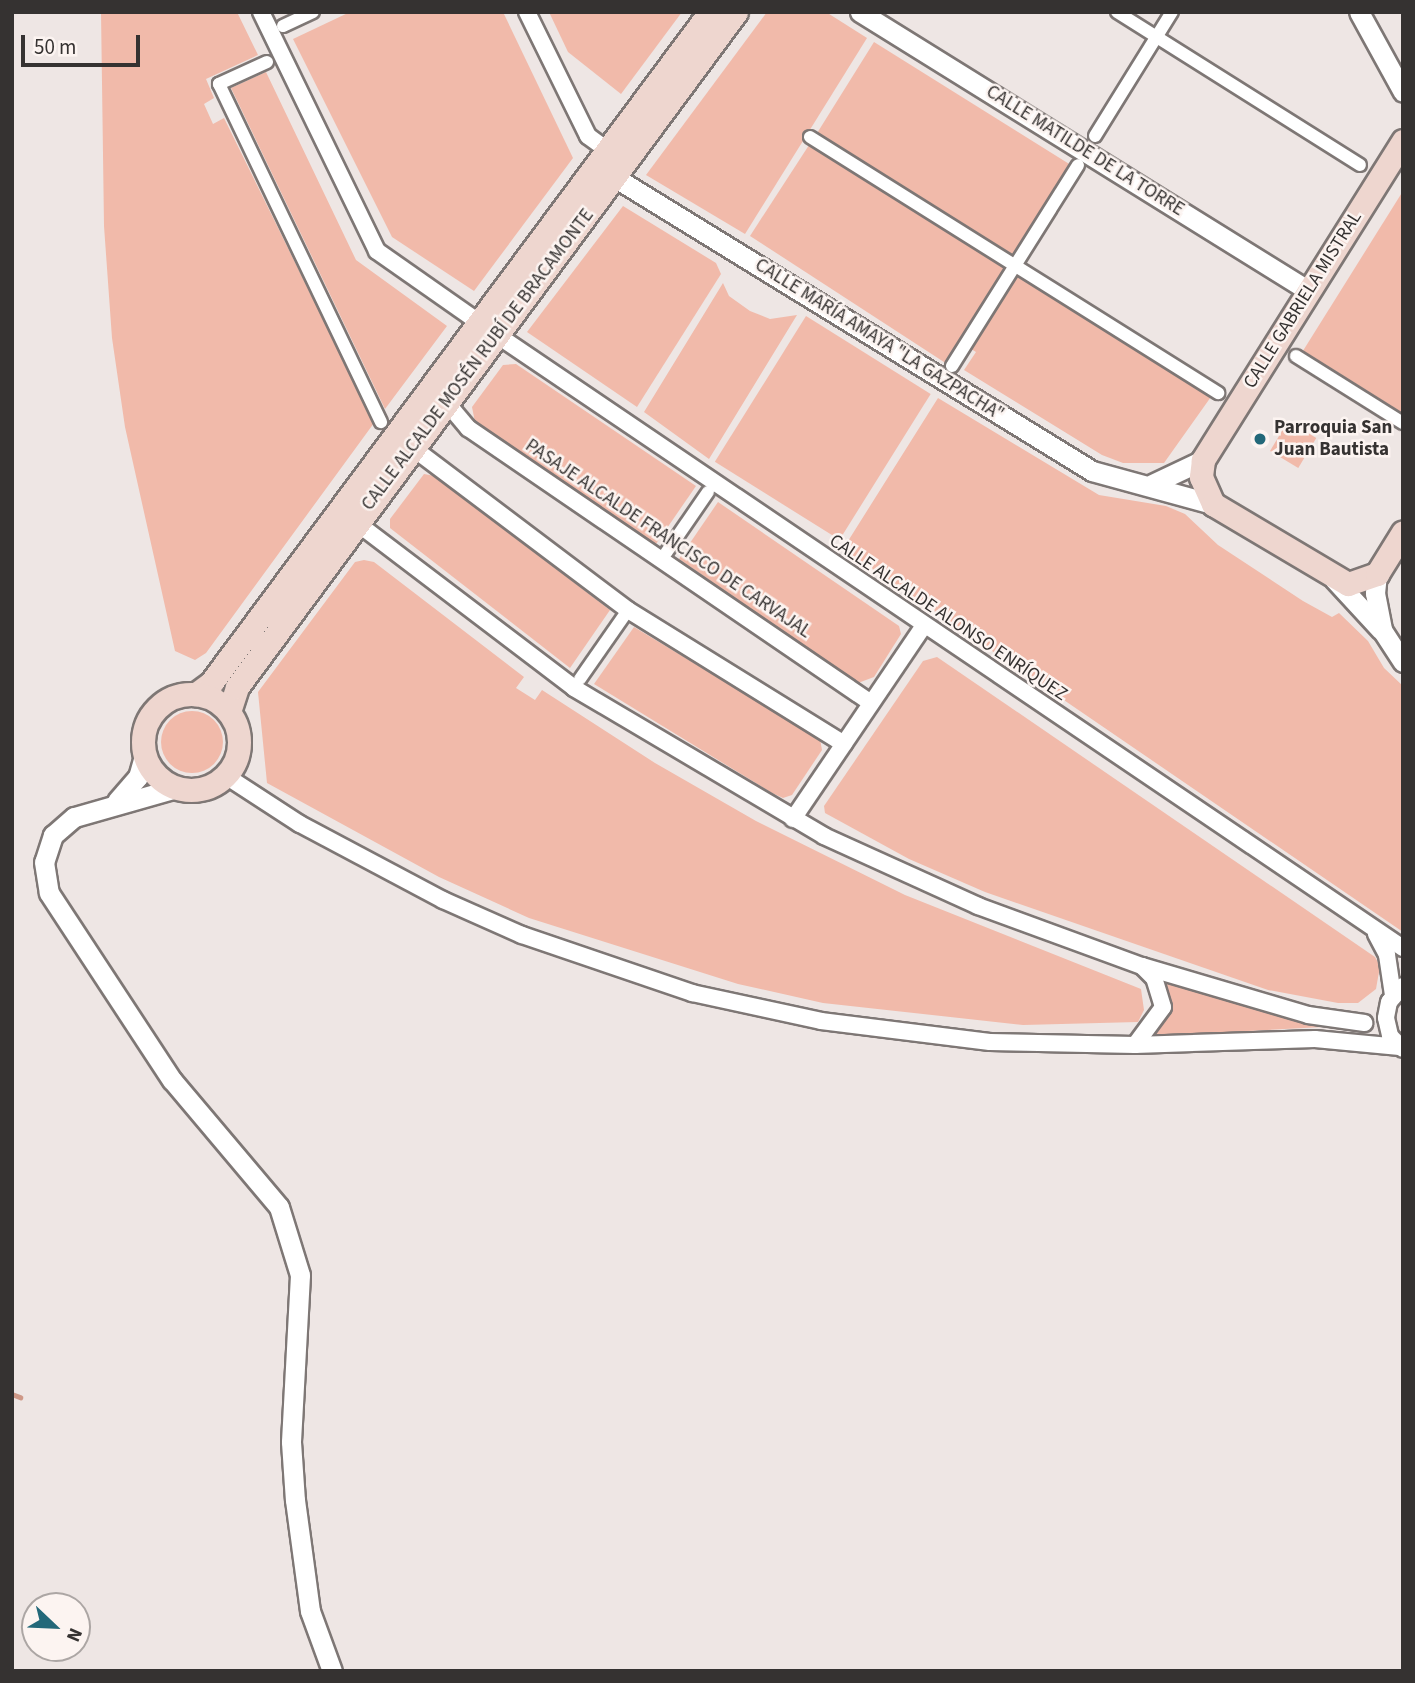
<!DOCTYPE html>
<html>
<head>
<meta charset="utf-8">
<style>
	body { margin:0 }
	#map { position:relative; width:1415px; height:1683px; overflow:hidden; background:#eee6e4; font-family:"Source Sans 3",sans-serif }
	div>[style] { position:absolute }
	[style*='--x'] { left:calc(var(--x)*1px); top:calc(var(--y)*1px); width:calc(var(--w)*1px); rotate:calc(var(--a)*1deg) }
	.green>* { inset:0; background:#f1baaa; transform-origin:0 0 }
	.round { border-radius:50% }
	.stream>* { height:4.5px; margin:-2.25px; padding:0 2.25px; transform-origin:2.25px; border-radius:2.25px; background:#ce9887 }
	.roads { filter:drop-shadow(2px 0 #7e7775) drop-shadow(-2px 0 #7e7775) drop-shadow(0 2px #7e7775) drop-shadow(0 -2px #7e7775) }
	.pedestrian>* { height:12px; margin:-6px; padding:0 6px; transform-origin:6px; border-radius:6px; background:#fff }
	.minor>* { height:16px; margin:-8px; padding:0 8px; transform-origin:8px; border-radius:8px; background:#fff }
	.tertiary>* { height:19px; margin:-9.5px; padding:0 9.5px; transform-origin:9.5px; border-radius:9.5px; background:#fff }
	.secondary>* { height:23px; margin:-11.5px; padding:0 11.5px; transform-origin:11.5px; border-radius:11.5px; background:#eed6cf }
	.secondary>.ring { margin:-11.5px; padding:0; box-sizing:content-box; background:none; border:23px solid #eed6cf; border-radius:50% }
	.dots>* { width:19px; height:19px; translate:-50% -50%; box-sizing:border-box; border:4px solid #fcf4f1; border-radius:50% }
	span { translate:-50% -50%; white-space:nowrap; text-align:center; line-height:1.15; -webkit-text-stroke:5px #fcf4f1; paint-order:stroke }
	.street-label { font-size:19px; color:#353231 }
	.poi-label { font-size:19px; color:#353231; font-weight:700 }
	.left { translate:0 -50%; text-align:left }
	.frame { position:absolute; inset:0; border:14px solid #353231; pointer-events:none }
	.north { position:absolute; left:21px; top:1592px; width:70px; height:70px; box-sizing:border-box; background:#fcf4f1; border:2px solid #aca6a4; border-radius:50%; rotate:113deg; font-size:19px; font-weight:700; line-height:28px; text-align:center; color:#353231 }
	.north::after { content:''; display:block; margin:auto; width:24px; height:32px; background:#236879; clip-path:polygon(50% 0,100% 100%,50% 72%,0 100%) }
	.scale { position:absolute; left:21px; top:35px; width:119px; height:32px; box-sizing:border-box; border:4px solid #353231; border-top:0; padding-left:9px; font-size:21px; line-height:24px; white-space:nowrap; color:#353231; -webkit-text-stroke:5px #fcf4f1; paint-order:stroke }
</style>
</head>
<body>
<div id="map">
	<div class="green">
		<i style="clip-path:polygon(101px 12px,237px 12px,258px 55px,206px 79px,214px 98px,204px 104px,213px 124px,224px 118px,374px 423px,206px 653px,195px 660px,175px 651px,125px 427px,112px 338px,104px 226px)"></i>
		<i style="clip-path:polygon(350px 12px,503px 12px,573px 158px,474px 291px,392px 237px,293px 39px)"></i>
		<i style="clip-path:polygon(549px 12px,682px 12px,621px 94px,568px 52px)"></i>
		<i style="clip-path:polygon(767px 12px,826px 12px,867px 38px,745px 234px,646px 175px)"></i>
		<i style="left:874px;top:42px;width:234px;height:112px;rotate:32deg"></i>
		<i style="clip-path:polygon(266px 72px,356px 260px,447px 326px,385px 409px,231px 88px)"></i>
		<i style="left:811px;top:142px;width:234px;height:112px;rotate:33deg"></i>
		<i style="clip-path:polygon(1403px 191px,1403px 417px,1301px 354px)"></i>
		<i style="clip-path:polygon(623px 206px,716px 263px,721px 274px,637px 407px,527px 332px)"></i>
		<i style="clip-path:polygon(1016px 271px,1213px 394px,1164px 463px,1123px 463px,1102px 455px,964px 370px,976px 352px,968px 347px)"></i>
		<i style="clip-path:polygon(723px 283px,729px 296px,750px 311px,770px 319px,797px 315px,709px 459px,644px 412px)"></i>
		<i style="left:806px;top:316px;width:147px;height:172px;rotate:32deg"></i>
		<i style="clip-path:polygon(516px 364px,696px 486px,656px 544px,475px 422px,472px 407px,503px 365px)"></i>
		<i style="clip-path:polygon(938px 398px,1099px 495px,1166px 506px,1185px 514px,1218px 545px,1303px 601px,1332px 617px,1339px 613px,1368px 641px,1384px 668px,1403px 686px,1403px 932px,843px 549px)"></i>
		<i style="left:1288px;top:421px;width:33px;height:35px;rotate:31deg"></i>
		<i style="clip-path:polygon(424px 474px,435px 476px,610px 610px,570px 668px,390px 528px,390px 519px)"></i>
		<i style="clip-path:polygon(718px 502px,899px 626px,901px 634px,874px 677px,858px 683px,679px 559px)"></i>
		<i style="clip-path:polygon(364px 560px,374px 562px,524px 677px,516px 688px,535px 700px,542px 690px,655px 763px,756px 821px,905px 895px,1141px 989px,1144px 1010px,1138px 1022px,1023px 1025px,823px 1003px,738px 984px,529px 918px,439px 877px,267px 783px,258px 692px,355px 562px)"></i>
		<i style="clip-path:polygon(634px 627px,820px 739px,822px 750px,792px 795px,783px 798px,772px 793px,594px 684px)"></i>
		<i style="clip-path:polygon(937px 657px,1375px 957px,1380px 966px,1376px 989px,1358px 1003px,1338px 1003px,1268px 990px,985px 892px,909px 859px,825px 813px,824px 806px,923px 661px)"></i>
		<i class="round" style="left:161px;top:711px;width:62px;height:62px"></i>
		<i style="clip-path:polygon(1155px 971px,1323px 1027px,1154px 1036px,1168px 1002px)"></i>
	</div>
	<div class="stream">
		<i style="--x:12;--y:1394;--w:9;--a:21"></i>
	</div>
	<div class="roads">
		<div class="pedestrian">
			<i style="--x:1117;--y:12;--w:287;--a:32.2"></i>
			<i style="--x:283;--y:26;--w:33;--a:-25"></i>
			<i style="--x:267;--y:62;--w:53;--a:155.4"></i>
			<i style="--x:219;--y:84;--w:375;--a:64.4"></i>
			<i style="--x:1095;--y:136;--w:146;--a:-58.2"></i>
			<i style="--x:810;--y:137;--w:482;--a:32.1"></i>
			<i style="--x:1296;--y:356;--w:126;--a:32.1"></i>
			<i style="--x:952;--y:366;--w:237;--a:-57.9"></i>
			<i style="--x:666;--y:553;--w:74;--a:-55.5"></i>
			<i style="--x:580;--y:679;--w:77;--a:-55.1"></i>
		</div>
		<div class="minor">
			<i style="--x:261;--y:12;--w:266;--a:64.1"></i>
			<i style="--x:377;--y:251;--w:126;--a:35"></i>
			<i style="--x:527;--y:12;--w:138;--a:63.8"></i>
			<i style="--x:588;--y:136;--w:24;--a:36"></i>
			<i style="--x:497;--y:335;--w:1094;--a:34.08"></i>
			<i style="--x:447;--y:403;--w:33;--a:50"></i>
			<i style="--x:468;--y:428;--w:488;--a:34.3"></i>
			<i style="--x:413;--y:448;--w:269;--a:37"></i>
			<i style="--x:628;--y:610;--w:254;--a:31.8"></i>
			<i style="--x:357;--y:523;--w:273;--a:37.2"></i>
			<i style="--x:574;--y:688;--w:291;--a:30.6"></i>
			<i style="--x:824;--y:836;--w:169;--a:24.4"></i>
			<i style="--x:978;--y:906;--w:175;--a:20.1"></i>
			<i style="--x:1142;--y:966;--w:173;--a:16.4"></i>
			<i style="--x:1308;--y:1015;--w:57;--a:8.1"></i>
			<i style="--x:226;--y:776;--w:88;--a:33"></i>
			<i style="--x:300;--y:824;--w:162;--a:28"></i>
			<i style="--x:443;--y:900;--w:86;--a:23.9"></i>
			<i style="--x:522;--y:935;--w:180;--a:18.8"></i>
			<i style="--x:692;--y:993;--w:132;--a:12.2"></i>
			<i style="--x:821;--y:1021;--w:170;--a:7.1"></i>
			<i style="--x:990;--y:1042;--w:145;--a:1.2"></i>
			<i style="--x:1135;--y:1045;--w:180;--a:-1.9"></i>
			<i style="--x:1315;--y:1039;--w:85;--a:5.4"></i>
			<i style="--x:793;--y:819;--w:232;--a:-55.9"></i>
			<i style="--x:1376;--y:934;--w:24;--a:62"></i>
			<i style="--x:1387;--y:955;--w:40;--a:81.5"></i>
			<i style="--x:1403;--y:986;--w:21;--a:131"></i>
			<i style="--x:1389;--y:1002;--w:16;--a:101"></i>
			<i style="--x:1386;--y:1018;--w:18;--a:77"></i>
			<i style="--x:1390;--y:1036;--w:18;--a:45"></i>
			<i style="--x:1135;--y:1045;--w:47;--a:-53.6"></i>
			<i style="--x:1163;--y:1007;--w:30;--a:-107"></i>
			<i style="--x:1154;--y:978;--w:17;--a:-135"></i>
		</div>
		<div class="tertiary">
			<i style="--x:860;--y:12;--w:529;--a:31.86"></i>
			<i style="--x:1359;--y:12;--w:91;--a:61.2"></i>
			<i style="--x:614;--y:177;--w:561;--a:31.59"></i>
			<i style="--x:1092;--y:471;--w:125;--a:15.3"></i>
			<i style="--x:1152;--y:484;--w:56;--a:-25.2"></i>
			<i style="--x:1377;--y:574;--w:19;--a:96"></i>
			<i style="--x:1375;--y:593;--w:38;--a:79"></i>
			<i style="--x:1382;--y:630;--w:38;--a:57"></i>
			<i style="--x:1334;--y:579;--w:69;--a:47.3"></i>
			<i style="--x:176;--y:788;--w:106;--a:164.1"></i>
			<i style="--x:74;--y:817;--w:28;--a:139"></i>
			<i style="--x:53;--y:835;--w:28;--a:108"></i>
			<i style="--x:44;--y:862;--w:31;--a:81"></i>
			<i style="--x:49;--y:893;--w:224;--a:56.7"></i>
			<i style="--x:172;--y:1080;--w:166;--a:49.9"></i>
			<i style="--x:279;--y:1207;--w:71;--a:72.8"></i>
			<i style="--x:300;--y:1275;--w:167;--a:93.1"></i>
			<i style="--x:291;--y:1442;--w:58;--a:86.1"></i>
			<i style="--x:295;--y:1500;--w:112;--a:82.3"></i>
			<i style="--x:310;--y:1611;--w:64;--a:69.9"></i>
			<i style="--x:117;--y:801;--w:32;--a:-49"></i>
			<i style="--x:138;--y:777;--w:25;--a:-74"></i>
		</div>
		<div class="secondary">
			<i style="--x:1403;--y:141;--w:377;--a:122.1"></i>
			<i style="--x:1203;--y:460;--w:17;--a:97"></i>
			<i style="--x:1201;--y:477;--w:30;--a:66"></i>
			<i style="--x:1213;--y:504;--w:157;--a:30.7"></i>
			<i style="--x:1348;--y:584;--w:31;--a:-19"></i>
			<i style="--x:1377;--y:574;--w:49;--a:-58.2"></i>
			<i style="--x:196;--y:694;--w:19;--a:-36"></i>
			<i style="--x:211;--y:683;--w:836;--a:-53.36"></i>
			<i class="ring" style="left:143px;top:694px;width:73px;height:73px"></i>
			<i style="--x:229;--y:712;--w:26;--a:-72"></i>
			<i style="--x:237;--y:687;--w:839;--a:-53.53"></i>
		</div>
	</div>
	<div class="dots">
		<i style="left:1260px;top:439px;background:#236879"></i>
	</div>
	<div class="street-label">
		<span style="left:1085px;top:151px;rotate:32deg">CALLE MATILDE DE LA TORRE</span>
		<span style="left:1303px;top:300px;rotate:-58deg">CALLE GABRIELA MISTRAL</span>
		<span style="left:879px;top:340px;rotate:32deg">CALLE MARÍA AMAYA "LA GAZPACHA"</span>
		<span style="left:478px;top:360px;rotate:-53deg">CALLE ALCALDE MOSÉN RUBÍ DE BRACAMONTE</span>
		<span style="left:668px;top:539px;rotate:34deg">PASAJE ALCALDE FRANCISCO DE CARVAJAL</span>
		<span style="left:948px;top:618px;rotate:34deg">CALLE ALCALDE ALONSO ENRÍQUEZ</span>
	</div>
	<div class="poi-label">
		<span class="left" style="left:1274px;top:439px">Parroquia San<br>Juan Bautista</span>
	</div>
	<div class="frame"></div>
	<div class="north">N</div>
	<div class="scale">50 m</div>
</div>
</body>
</html>
